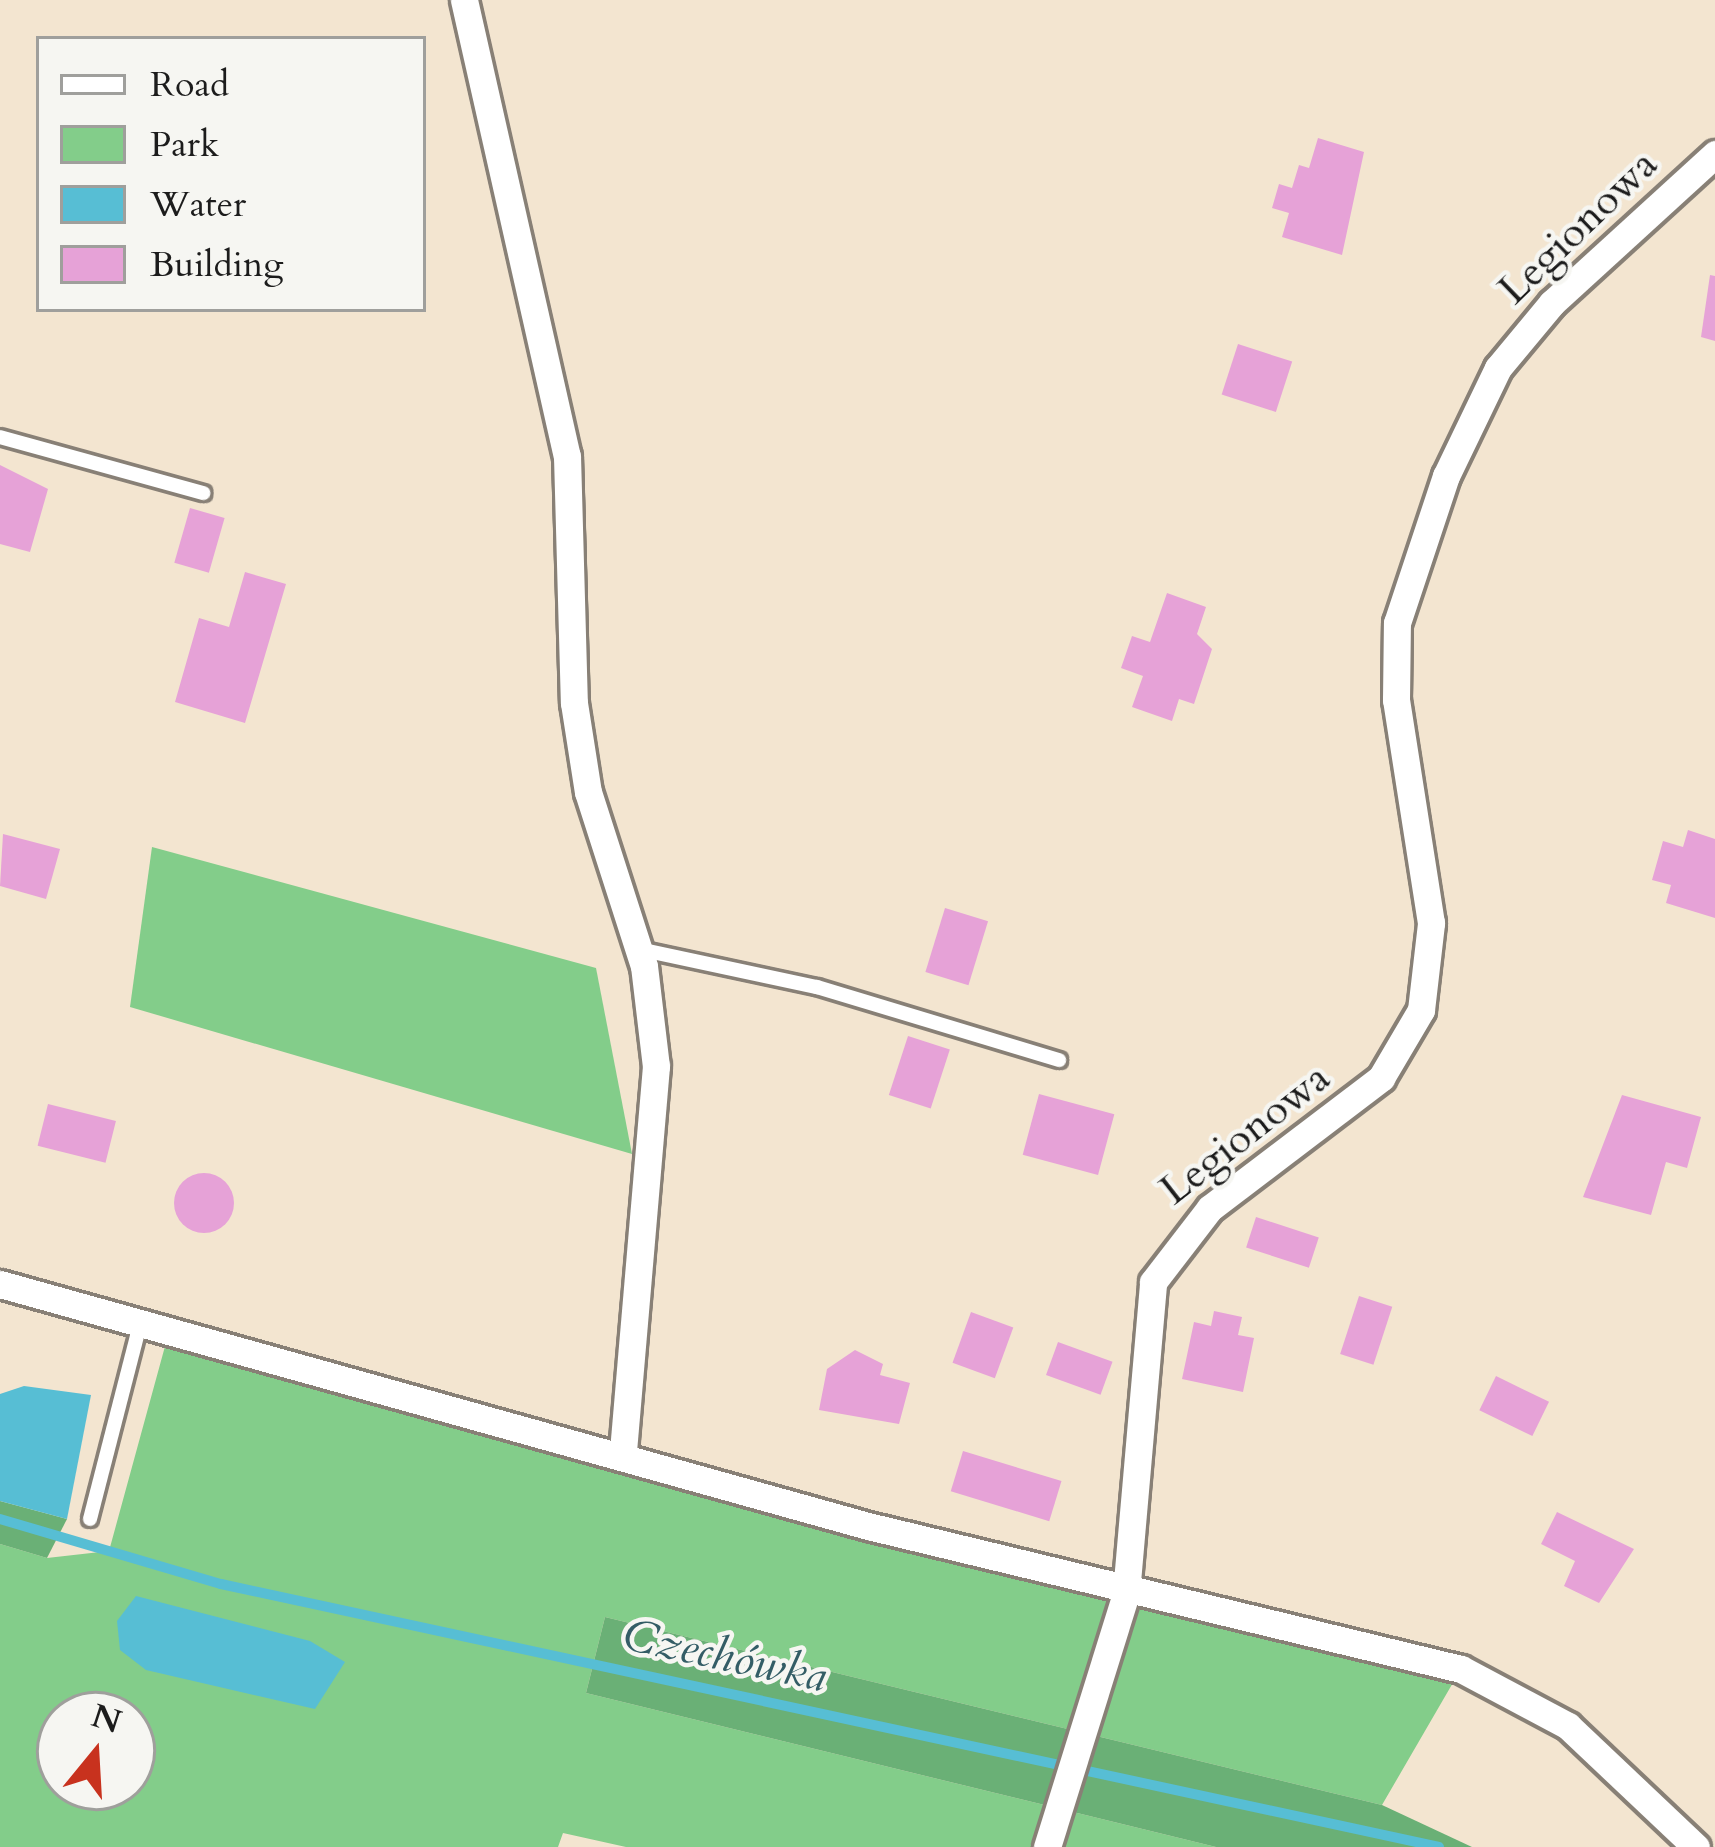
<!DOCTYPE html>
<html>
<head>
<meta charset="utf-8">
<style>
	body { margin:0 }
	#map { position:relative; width:1715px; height:1847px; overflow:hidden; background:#f3e5d0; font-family:Cardo,serif }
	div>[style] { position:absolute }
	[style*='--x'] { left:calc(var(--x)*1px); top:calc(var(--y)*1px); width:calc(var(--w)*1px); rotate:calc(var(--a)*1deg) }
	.green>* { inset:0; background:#83cd8a }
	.forest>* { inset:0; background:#6ab076 }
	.water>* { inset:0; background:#57bed4 }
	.stream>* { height:10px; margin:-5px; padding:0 5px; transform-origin:5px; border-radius:5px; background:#57bed4 }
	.building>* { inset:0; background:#e6a2d7; transform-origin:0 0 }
	.round { border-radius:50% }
	.roads { filter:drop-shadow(3px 0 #888076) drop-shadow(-3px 0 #888076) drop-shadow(0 3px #888076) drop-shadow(0 -3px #888076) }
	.service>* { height:14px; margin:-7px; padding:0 7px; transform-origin:7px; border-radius:7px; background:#fff }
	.minor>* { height:27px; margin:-13.5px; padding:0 13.5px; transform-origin:13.5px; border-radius:13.5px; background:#fff }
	span { translate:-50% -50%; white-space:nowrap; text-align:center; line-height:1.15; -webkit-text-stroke:9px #f6f6f2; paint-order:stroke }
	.street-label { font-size:42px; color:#1c1c1c }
	.water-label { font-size:45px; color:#345d66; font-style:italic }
	.legend { position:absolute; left:36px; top:36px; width:390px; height:276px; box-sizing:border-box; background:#f6f6f2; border:3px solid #9f9f9c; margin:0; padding:15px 21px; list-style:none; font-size:36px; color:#1c1c1c }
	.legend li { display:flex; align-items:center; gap:24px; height:60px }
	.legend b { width:60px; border:3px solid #9f9f9c }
	.north { position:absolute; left:36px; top:1691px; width:120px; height:120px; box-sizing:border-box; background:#f6f6f2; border:3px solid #9f9f9c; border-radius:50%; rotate:18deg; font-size:33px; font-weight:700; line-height:48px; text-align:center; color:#1c1c1c }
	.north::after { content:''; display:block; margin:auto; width:42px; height:54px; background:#c8321e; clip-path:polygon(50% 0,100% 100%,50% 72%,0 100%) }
</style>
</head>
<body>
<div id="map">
	<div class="green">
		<i style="clip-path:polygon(152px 847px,596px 968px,632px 1154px,130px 1007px)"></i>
		<i style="clip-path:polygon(evenodd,170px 1328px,630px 1474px,1454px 1681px,1382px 1805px,605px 1617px,586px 1693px,1216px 1847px,626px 1847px,563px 1833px,558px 1847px,0 1847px,0 1544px,47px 1558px,109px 1551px,170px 1328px,60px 1715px,132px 1715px,132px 1787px,60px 1787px,60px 1715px)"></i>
	</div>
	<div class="forest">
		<i style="clip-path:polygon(0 1501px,67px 1519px,47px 1558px,0 1544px)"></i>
		<i style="clip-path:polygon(605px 1617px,1382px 1805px,1472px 1847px,1216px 1847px,586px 1693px)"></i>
	</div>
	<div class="water">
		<i style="clip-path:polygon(24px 1386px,91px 1395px,67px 1519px,0 1501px,0 1394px)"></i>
		<i style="clip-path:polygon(136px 1596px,310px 1641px,345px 1662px,315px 1709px,146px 1670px,120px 1650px,117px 1621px)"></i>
	</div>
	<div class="stream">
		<i style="--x:0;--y:1519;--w:230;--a:16.4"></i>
		<i style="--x:221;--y:1584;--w:1246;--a:12.18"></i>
	</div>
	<div class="building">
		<i style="clip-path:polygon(1318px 138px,1364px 152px,1342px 255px,1282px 237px,1289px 213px,1272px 208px,1279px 184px,1292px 188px,1299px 165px,1309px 168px)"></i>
		<i style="clip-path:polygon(1710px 275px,1715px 276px,1715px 341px,1701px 337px)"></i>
		<i style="left:1238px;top:344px;width:57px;height:53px;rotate:18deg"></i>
		<i style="clip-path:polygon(0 465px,48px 489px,30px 552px,0 544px)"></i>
		<i style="left:190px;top:508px;width:36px;height:57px;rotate:16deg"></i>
		<i style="clip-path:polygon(245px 572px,286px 584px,245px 723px,175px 702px,199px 618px,229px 627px)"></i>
		<i style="clip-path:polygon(1167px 593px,1206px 607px,1197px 634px,1212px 649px,1194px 704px,1179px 699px,1172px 721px,1132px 707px,1143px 676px,1121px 668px,1132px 636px,1150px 642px)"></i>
		<i style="clip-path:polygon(1688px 830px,1715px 839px,1715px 918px,1666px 903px,1671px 885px,1652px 880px,1663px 841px,1683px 847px)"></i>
		<i style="clip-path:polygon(3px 834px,60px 849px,46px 899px,0 886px)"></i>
		<i style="left:945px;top:908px;width:45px;height:67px;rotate:17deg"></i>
		<i style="left:908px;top:1036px;width:44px;height:62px;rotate:18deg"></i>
		<i style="left:1039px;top:1094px;width:78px;height:63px;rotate:15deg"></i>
		<i style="clip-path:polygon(1622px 1095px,1701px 1117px,1687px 1168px,1666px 1162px,1651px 1215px,1583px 1197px)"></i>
		<i style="left:48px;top:1104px;width:70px;height:43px;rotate:14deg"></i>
		<i class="round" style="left:174px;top:1173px;width:60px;height:60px"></i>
		<i style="left:1256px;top:1217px;width:66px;height:32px;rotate:18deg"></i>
		<i style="left:1359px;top:1296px;width:35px;height:61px;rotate:18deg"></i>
		<i style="clip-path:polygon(1214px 1311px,1242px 1317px,1238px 1335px,1254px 1338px,1243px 1392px,1182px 1379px,1194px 1322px,1211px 1326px)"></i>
		<i style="left:971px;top:1312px;width:45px;height:54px;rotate:20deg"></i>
		<i style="left:1058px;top:1342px;width:58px;height:35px;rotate:20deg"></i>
		<i style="clip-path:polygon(855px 1350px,883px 1364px,880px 1375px,910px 1383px,899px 1424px,819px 1410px,827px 1369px)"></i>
		<i style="left:1496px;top:1376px;width:59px;height:38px;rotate:26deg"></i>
		<i style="left:963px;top:1451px;width:103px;height:42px;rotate:17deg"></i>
		<i style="clip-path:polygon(1557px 1512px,1634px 1549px,1599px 1603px,1564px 1586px,1575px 1561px,1541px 1544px)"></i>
	</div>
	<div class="roads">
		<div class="service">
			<i style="--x:0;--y:437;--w:211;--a:15.4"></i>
			<i style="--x:639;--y:949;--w:182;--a:12.1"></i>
			<i style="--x:817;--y:987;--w:253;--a:16.8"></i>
			<i style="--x:90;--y:1519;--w:205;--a:-75.6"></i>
		</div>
		<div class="minor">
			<i style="--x:464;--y:0;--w:467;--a:77.3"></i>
			<i style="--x:567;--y:456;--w:247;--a:88.4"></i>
			<i style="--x:574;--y:703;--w:90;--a:81.1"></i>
			<i style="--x:588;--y:792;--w:183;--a:72.2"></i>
			<i style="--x:644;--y:966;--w:101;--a:83.2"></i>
			<i style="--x:656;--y:1066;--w:388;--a:94.9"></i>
			<i style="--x:0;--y:1284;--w:901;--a:15.58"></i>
			<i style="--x:868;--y:1526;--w:610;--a:13.56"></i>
			<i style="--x:1461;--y:1669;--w:121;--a:28"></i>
			<i style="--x:1568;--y:1726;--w:176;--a:43.4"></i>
			<i style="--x:1047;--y:1847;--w:266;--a:-72.7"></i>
			<i style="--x:1126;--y:1593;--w:312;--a:-85"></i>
			<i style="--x:1153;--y:1282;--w:93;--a:-52.4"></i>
			<i style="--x:1210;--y:1208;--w:215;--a:-37.2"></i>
			<i style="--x:1381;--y:1078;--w:79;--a:-59.5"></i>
			<i style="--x:1421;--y:1010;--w:88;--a:-83.4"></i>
			<i style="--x:1431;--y:923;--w:226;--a:-98.9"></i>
			<i style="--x:1396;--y:700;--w:77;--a:-89.3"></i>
			<i style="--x:1397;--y:623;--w:155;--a:-71.6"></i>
			<i style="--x:1446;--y:476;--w:120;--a:-64.3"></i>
			<i style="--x:1498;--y:368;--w:85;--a:-50.3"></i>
			<i style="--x:1552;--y:303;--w:221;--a:-42.4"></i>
		</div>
	</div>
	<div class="street-label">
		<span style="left:1578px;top:227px;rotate:-44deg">Legionowa</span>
		<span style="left:1245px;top:1134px;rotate:-38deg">Legionowa</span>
	</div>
	<div class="water-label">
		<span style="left:725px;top:1656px;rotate:12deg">Czechówka</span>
	</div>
	<ul class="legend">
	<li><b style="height:15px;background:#fff"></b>Road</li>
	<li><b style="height:33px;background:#83cd8a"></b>Park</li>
	<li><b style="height:33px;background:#57bed4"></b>Water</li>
	<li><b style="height:33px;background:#e6a2d7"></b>Building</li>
	</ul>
	<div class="north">N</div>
</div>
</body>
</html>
